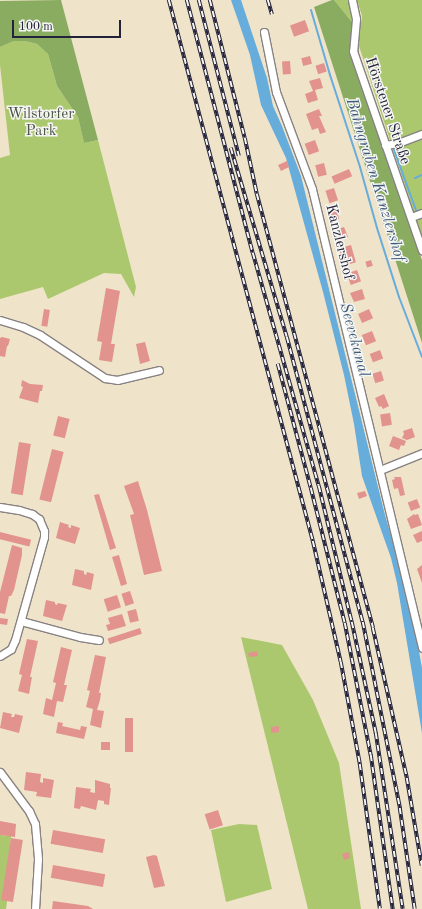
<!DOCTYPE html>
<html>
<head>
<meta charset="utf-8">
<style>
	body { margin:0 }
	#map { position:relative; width:422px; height:909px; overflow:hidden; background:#efe3c9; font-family:"Old Standard TT",serif }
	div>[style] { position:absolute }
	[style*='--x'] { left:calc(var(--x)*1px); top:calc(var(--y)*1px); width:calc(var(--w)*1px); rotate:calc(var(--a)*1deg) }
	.green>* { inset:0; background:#acc86e }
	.forest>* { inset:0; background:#89ac61 }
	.water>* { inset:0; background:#66addc }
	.stream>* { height:2px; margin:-1px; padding:0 1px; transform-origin:1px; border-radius:1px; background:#66addc }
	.building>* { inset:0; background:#e2938e; transform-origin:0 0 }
	.roads { filter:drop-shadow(1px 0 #888282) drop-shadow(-1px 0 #888282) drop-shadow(0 1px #888282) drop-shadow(0 -1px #888282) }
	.street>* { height:7px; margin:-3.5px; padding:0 3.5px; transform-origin:3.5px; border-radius:3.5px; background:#fff }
	.rail>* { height:3.5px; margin-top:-1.75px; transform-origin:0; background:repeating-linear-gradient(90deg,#f6f6f2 0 6px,#22223b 0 12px); box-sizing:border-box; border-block:1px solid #22223b }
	span { translate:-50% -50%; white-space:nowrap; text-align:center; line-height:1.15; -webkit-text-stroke:3px #f6f6f2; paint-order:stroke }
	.street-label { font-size:15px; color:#22223b }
	.park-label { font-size:15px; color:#4b544a }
	.water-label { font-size:16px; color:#3d5a7b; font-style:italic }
	.scale { position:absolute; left:12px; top:20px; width:109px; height:18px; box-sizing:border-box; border:2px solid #22223b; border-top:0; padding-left:5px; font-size:12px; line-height:14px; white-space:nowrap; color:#22223b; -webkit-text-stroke:3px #f6f6f2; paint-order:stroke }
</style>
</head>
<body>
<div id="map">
	<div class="green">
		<i style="clip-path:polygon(334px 0,349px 0,352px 22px)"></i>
		<i style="clip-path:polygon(357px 0,422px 0,422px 237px,358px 43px,362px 16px)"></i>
		<i style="clip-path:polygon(14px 41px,25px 41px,37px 44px,48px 54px,57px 86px,78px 117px,84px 143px,98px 140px,136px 287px,134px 297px,121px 274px,104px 273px,48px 299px,43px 287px,0 299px,0 158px,10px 155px,0 65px,0 47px)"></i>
		<i style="clip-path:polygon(241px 637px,282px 645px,313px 700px,339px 763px,361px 909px,308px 909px)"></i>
		<i style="clip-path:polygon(239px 824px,257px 825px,272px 889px,226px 902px,211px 830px)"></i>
		<i style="clip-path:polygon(0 835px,11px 836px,11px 838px,9px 859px,11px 860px,9px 880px,10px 880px,6px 909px,0 909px)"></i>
	</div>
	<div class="forest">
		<i style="clip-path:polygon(61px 0,98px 140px,84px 143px,78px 117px,57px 86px,48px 54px,37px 44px,25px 41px,14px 41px,0 47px,0 1px)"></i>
		<i style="clip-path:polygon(332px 0,334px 0,352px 22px,350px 55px,422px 260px,422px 343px,314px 7px)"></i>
	</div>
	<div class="water">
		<i style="clip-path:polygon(231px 0,241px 0,267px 78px,273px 106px,282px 126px,301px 176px,385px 515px,410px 601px,422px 668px,422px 733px,397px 583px,391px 558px,362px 476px,354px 424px,344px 375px,323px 292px,286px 158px,261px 105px,250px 55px)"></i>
	</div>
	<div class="stream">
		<i style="--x:311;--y:10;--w:68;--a:73.7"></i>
		<i style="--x:330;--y:75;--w:97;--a:71.9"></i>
		<i style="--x:360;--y:167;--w:63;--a:74.4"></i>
		<i style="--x:377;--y:228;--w:72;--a:72.3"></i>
		<i style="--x:399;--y:297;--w:64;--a:69"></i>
		<i style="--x:394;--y:145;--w:2;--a:117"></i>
		<i style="--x:393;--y:147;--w:70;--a:70"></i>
		<i style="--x:415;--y:178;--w:8;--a:-23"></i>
	</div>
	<div class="building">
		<i style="left:305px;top:20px;width:12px;height:16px;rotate:70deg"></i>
		<i style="left:310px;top:56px;width:8px;height:9px;rotate:76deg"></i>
		<i style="left:290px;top:61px;width:13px;height:8px;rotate:86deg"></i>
		<i style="left:324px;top:63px;width:9px;height:9px;rotate:72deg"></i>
		<i style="clip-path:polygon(320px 78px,323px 88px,315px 90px,318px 100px,308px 103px,305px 94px,313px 91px,309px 81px)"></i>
		<i style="clip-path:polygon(319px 109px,322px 116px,319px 116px,326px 132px,320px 134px,318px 128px,312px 130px,306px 114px)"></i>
		<i style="left:315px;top:140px;width:12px;height:11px;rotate:70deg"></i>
		<i style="clip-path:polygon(287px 161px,289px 167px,281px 171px,278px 165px)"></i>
		<i style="left:324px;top:163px;width:12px;height:9px;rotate:76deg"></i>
		<i style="left:349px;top:169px;width:8px;height:19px;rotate:67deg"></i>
		<i style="left:334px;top:188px;width:13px;height:9px;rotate:72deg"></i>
		<i style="clip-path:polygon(337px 209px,339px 219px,333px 221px,330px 211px)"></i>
		<i style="clip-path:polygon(344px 227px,348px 237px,338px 241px,335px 230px)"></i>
		<i style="left:351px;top:245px;width:18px;height:13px;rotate:74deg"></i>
		<i style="left:371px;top:260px;width:6px;height:6px;rotate:72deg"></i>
		<i style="left:357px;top:270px;width:12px;height:11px;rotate:70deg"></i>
		<i style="clip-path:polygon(106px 288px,120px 291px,111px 344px,115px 344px,112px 362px,99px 360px,102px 342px,97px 341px)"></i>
		<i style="clip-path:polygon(362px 289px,365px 299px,354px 302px,350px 293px)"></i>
		<i style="left:44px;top:309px;width:6px;height:17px;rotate:9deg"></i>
		<i style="left:369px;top:309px;width:10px;height:12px;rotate:66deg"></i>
		<i style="left:372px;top:331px;width:11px;height:11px;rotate:68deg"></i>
		<i style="clip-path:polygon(2px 337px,10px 339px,8px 346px,7px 346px,5px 357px,0 356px,0 338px)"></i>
		<i style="clip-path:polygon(145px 342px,150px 361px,140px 364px,136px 344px)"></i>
		<i style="left:380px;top:350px;width:9px;height:11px;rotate:69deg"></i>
		<i style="left:381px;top:371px;width:10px;height:9px;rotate:73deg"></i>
		<i style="clip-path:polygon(22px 380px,30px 384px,43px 385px,42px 391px,40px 391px,38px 403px,19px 398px,23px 387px,21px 386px)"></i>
		<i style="clip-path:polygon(384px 394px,389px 406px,383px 409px,381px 406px,379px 407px,375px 398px)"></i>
		<i style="left:390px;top:413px;width:12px;height:10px;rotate:81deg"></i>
		<i style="left:58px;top:416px;width:12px;height:20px;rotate:14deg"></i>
		<i style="clip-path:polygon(412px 428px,415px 437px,407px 440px,402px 438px,404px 434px,403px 431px)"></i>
		<i style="clip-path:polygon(393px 436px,406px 441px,404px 446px,401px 445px,399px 450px,389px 446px)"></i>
		<i style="left:19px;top:442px;width:12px;height:52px;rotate:9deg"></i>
		<i style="left:52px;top:449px;width:12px;height:52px;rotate:14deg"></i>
		<i style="clip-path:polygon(394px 477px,401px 477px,405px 495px,400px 496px,398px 488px,394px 489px,392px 480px,395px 479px)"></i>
		<i style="clip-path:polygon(138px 481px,147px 510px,162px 571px,144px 575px,130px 515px,134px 514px,124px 486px)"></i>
		<i style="clip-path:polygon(365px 491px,367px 496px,359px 499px,357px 493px)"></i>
		<i style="clip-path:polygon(99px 494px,116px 548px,110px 550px,94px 495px)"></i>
		<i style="left:417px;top:499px;width:9px;height:10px;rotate:69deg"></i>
		<i style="clip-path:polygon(414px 514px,415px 515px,418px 514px,422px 525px,411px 529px,407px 519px)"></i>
		<i style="clip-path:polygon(60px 522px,69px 525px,68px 527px,71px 528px,71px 525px,80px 528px,75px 544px,56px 538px)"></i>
		<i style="clip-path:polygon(422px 531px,422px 541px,417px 543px,413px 535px)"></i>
		<i style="left:0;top:532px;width:32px;height:7px;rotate:14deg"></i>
		<i style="clip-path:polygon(12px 545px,22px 548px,22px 555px,14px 590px,11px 596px,9px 596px,5px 614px,0 613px,0 592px)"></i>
		<i style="clip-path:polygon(119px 555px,127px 584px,121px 586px,112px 557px)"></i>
		<i style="clip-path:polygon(422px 565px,422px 583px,417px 569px)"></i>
		<i style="clip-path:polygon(75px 569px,84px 571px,84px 574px,86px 575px,87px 572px,94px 574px,91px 590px,72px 585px)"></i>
		<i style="left:130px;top:591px;width:13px;height:9px;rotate:72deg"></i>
		<i style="left:117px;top:595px;width:13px;height:14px;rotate:72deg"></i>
		<i style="clip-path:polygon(46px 600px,55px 602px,55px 604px,57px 605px,58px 603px,67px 605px,62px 621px,43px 616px)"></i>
		<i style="left:136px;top:609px;width:12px;height:9px;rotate:76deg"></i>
		<i style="clip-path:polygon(122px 614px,126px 626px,108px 631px,106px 625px,110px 624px,108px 618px)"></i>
		<i style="clip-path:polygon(0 618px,8px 619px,7px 625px,0 624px)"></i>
		<i style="left:140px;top:628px;width:6px;height:34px;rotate:72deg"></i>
		<i style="clip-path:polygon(27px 639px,38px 641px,30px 677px,32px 677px,29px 694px,18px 691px,22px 675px,19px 674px)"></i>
		<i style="clip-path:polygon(61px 647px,72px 650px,64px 685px,67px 685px,63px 702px,57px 701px,54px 717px,43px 714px,46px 698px,52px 700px,56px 683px,53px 682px)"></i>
		<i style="clip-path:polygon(257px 651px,258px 656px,249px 657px,248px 653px)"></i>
		<i style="clip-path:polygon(95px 655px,106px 657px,99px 693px,101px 693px,100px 700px,97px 710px,104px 711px,101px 728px,90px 725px,93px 709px,86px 707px,90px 691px,87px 690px)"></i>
		<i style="clip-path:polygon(3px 712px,12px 714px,11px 717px,14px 717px,15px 714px,23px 716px,19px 733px,0 728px)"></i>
		<i style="left:125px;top:718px;width:8px;height:34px"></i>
		<i style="clip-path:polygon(58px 722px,63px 723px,62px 726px,80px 730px,81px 726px,87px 727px,84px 739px,56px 733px)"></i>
		<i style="clip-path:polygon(279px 726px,279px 732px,271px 733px,271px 727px)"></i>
		<i style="left:101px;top:742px;width:9px;height:8px"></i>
		<i style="clip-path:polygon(26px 772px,41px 774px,40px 782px,43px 783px,43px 778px,54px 780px,51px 798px,36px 796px,37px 792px,24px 790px)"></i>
		<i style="clip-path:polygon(95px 780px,110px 784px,110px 788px,111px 788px,109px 805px,104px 804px,104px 801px,98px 800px,96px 810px,81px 806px,80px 809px,74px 808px,76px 787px,91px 789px,90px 792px,95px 793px)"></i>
		<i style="left:218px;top:810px;width:16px;height:14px;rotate:72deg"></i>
		<i style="clip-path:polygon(0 821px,16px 824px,15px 837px,0 835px)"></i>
		<i style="left:53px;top:830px;width:53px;height:14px;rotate:10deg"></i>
		<i style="left:11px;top:838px;width:12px;height:63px;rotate:9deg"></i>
		<i style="clip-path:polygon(349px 852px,350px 858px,344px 860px,342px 854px)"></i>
		<i style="clip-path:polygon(154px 855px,157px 856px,165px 886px,154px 888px,146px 857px)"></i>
		<i style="left:53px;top:865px;width:53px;height:13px;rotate:10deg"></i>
		<i style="clip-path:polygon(53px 901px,88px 906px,93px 909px,52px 909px)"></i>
	</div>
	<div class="roads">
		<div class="street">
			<i style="--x:352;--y:0;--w:19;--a:78"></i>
			<i style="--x:356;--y:19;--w:32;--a:95"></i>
			<i style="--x:353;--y:51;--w:211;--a:70.9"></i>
			<i style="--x:264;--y:32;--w:61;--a:78.7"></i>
			<i style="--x:276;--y:92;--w:103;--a:69.6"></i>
			<i style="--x:312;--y:189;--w:472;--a:76.5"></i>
			<i style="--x:385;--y:145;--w:13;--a:-9"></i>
			<i style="--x:398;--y:143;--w:26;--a:-21"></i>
			<i style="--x:411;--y:217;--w:12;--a:-20"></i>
			<i style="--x:0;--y:320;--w:24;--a:17"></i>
			<i style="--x:23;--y:327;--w:19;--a:25"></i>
			<i style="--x:40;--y:335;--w:78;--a:33.5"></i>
			<i style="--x:105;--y:378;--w:12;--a:9"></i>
			<i style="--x:117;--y:380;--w:43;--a:-13.4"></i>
			<i style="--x:380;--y:470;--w:45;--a:-22"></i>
			<i style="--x:0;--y:507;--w:19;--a:9"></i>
			<i style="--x:19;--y:510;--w:14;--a:17"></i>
			<i style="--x:32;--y:514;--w:9;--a:36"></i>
			<i style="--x:39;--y:519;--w:13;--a:67"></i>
			<i style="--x:44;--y:531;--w:6;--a:90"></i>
			<i style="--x:44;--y:537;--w:107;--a:105.7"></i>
			<i style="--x:15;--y:640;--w:10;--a:114"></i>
			<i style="--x:11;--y:649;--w:13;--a:148"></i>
			<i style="--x:21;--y:621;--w:61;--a:15.2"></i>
			<i style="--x:80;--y:637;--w:19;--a:9"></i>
			<i style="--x:0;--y:772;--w:49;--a:53.4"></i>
			<i style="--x:29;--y:811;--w:14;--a:65"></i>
			<i style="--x:35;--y:824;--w:35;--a:85"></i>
			<i style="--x:38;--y:859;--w:50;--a:93.4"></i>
		</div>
	</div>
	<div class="rail">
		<i style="--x:169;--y:0;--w:560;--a:75.09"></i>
		<i style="--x:313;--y:541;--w:124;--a:77"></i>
		<i style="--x:341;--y:662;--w:104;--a:79.4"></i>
		<i style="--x:360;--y:764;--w:146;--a:82.1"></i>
		<i style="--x:187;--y:0;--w:261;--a:75.4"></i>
		<i style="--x:253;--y:253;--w:242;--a:74.2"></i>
		<i style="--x:319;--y:486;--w:140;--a:76.4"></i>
		<i style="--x:352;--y:622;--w:114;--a:77.8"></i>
		<i style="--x:376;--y:733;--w:178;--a:81.3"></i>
		<i style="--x:199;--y:0;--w:161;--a:75.6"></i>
		<i style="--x:210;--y:0;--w:142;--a:75.8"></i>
		<i style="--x:245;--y:138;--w:57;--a:77.9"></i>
		<i style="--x:257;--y:194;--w:449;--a:75"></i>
		<i style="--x:373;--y:628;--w:154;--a:77.2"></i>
		<i style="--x:407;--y:778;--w:89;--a:80.3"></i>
		<i style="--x:268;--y:0;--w:15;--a:74"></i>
		<i style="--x:231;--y:148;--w:197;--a:73.5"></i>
		<i style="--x:287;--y:337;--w:295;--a:75.1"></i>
		<i style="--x:363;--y:622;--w:190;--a:78.7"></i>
		<i style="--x:400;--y:808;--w:102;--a:81.6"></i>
		<i style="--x:278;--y:364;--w:128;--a:75.1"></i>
		<i style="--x:311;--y:488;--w:139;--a:75.9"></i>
		<i style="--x:345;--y:623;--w:135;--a:78.9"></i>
		<i style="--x:371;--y:755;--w:156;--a:81.9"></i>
	</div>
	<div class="street-label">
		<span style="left:387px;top:111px;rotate:71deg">Hörstener Straße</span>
		<span style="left:339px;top:242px;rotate:76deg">Kanzlershof</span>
	</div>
	<div class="park-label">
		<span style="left:41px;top:123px">Wilstorfer<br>Park</span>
	</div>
	<div class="water-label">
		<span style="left:375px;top:180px;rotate:73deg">Bahngraben Kanzlershof</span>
		<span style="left:354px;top:340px;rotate:75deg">Seevekanal</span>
	</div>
	<div class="scale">100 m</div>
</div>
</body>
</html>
